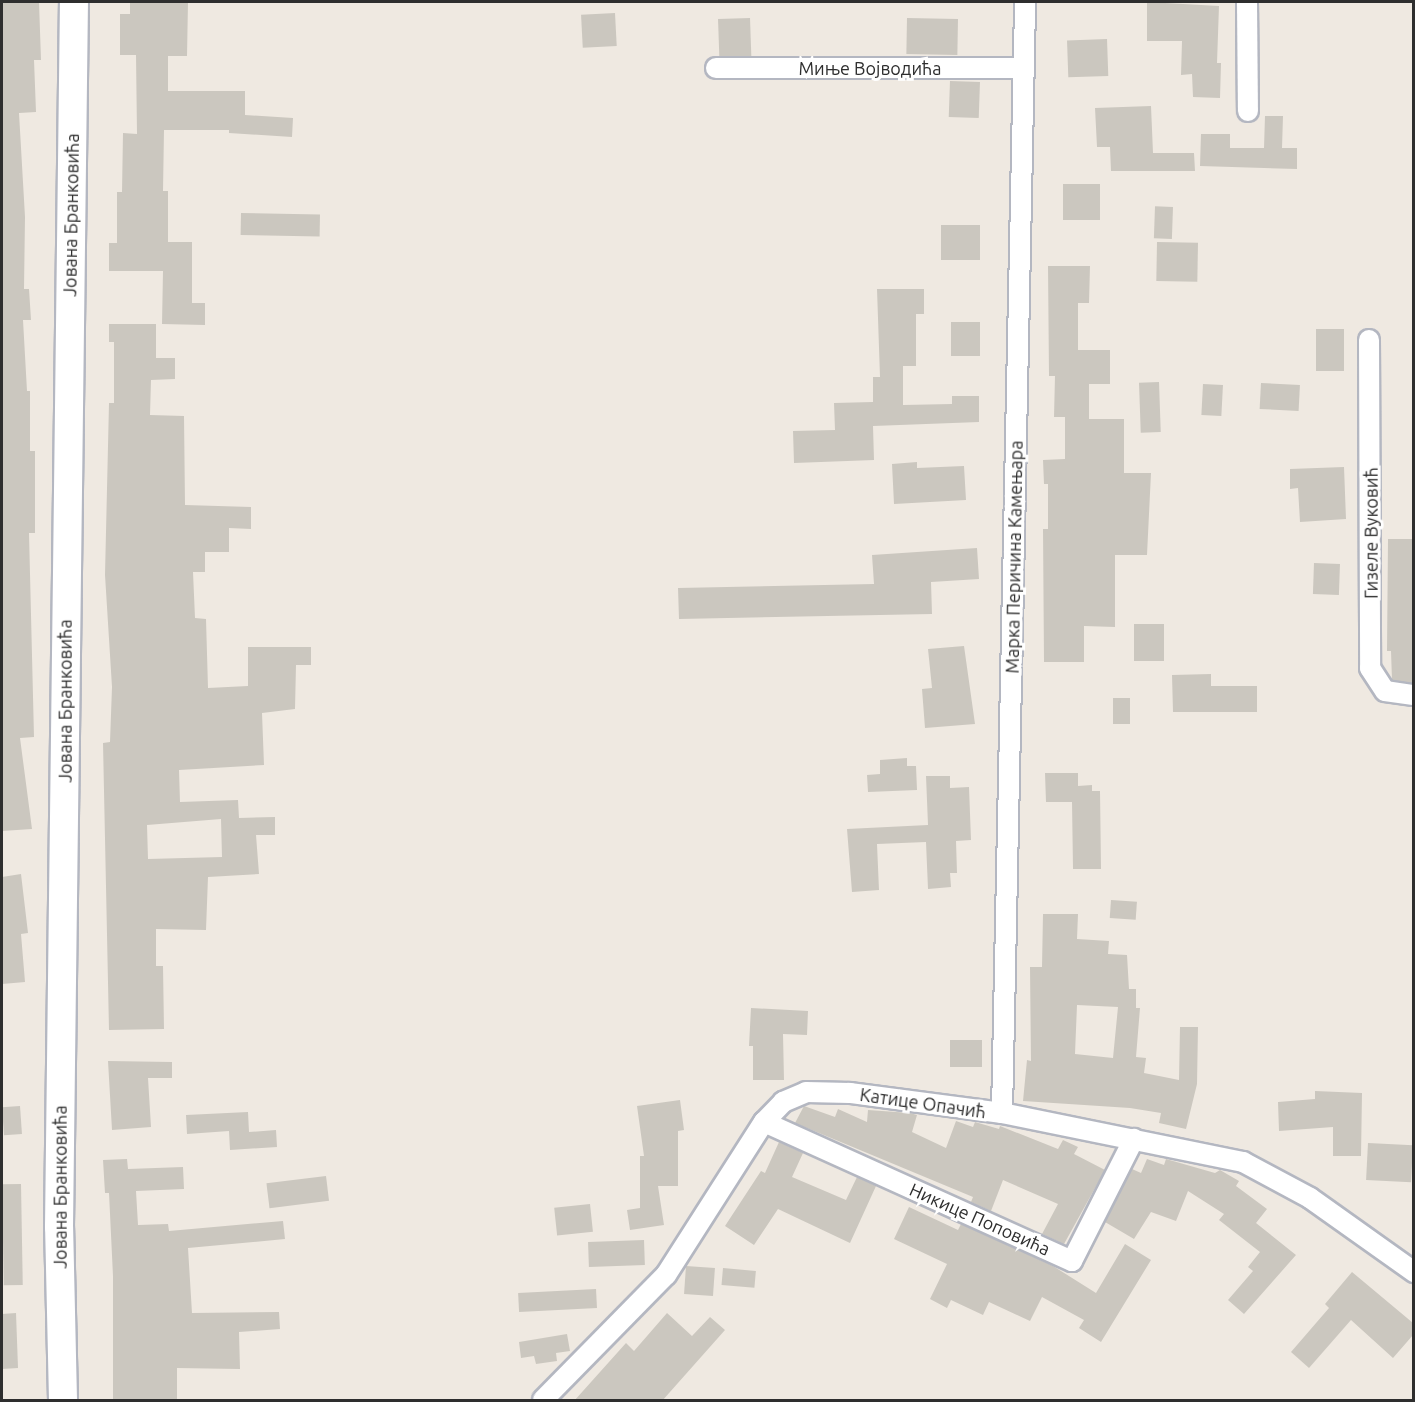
<!DOCTYPE html>
<html>
<head>
<meta charset="utf-8">
<style>
	body { margin:0 }
	#map { position:relative; width:1415px; height:1402px; overflow:hidden; background:#efe9e1; font-family:Ubuntu,sans-serif }
	div>[style] { position:absolute }
	[style*='--x'] { left:calc(var(--x)*1px); top:calc(var(--y)*1px); width:calc(var(--w)*1px); rotate:calc(var(--a)*1deg) }
	.building>* { inset:0; background:#cbc7bf; transform-origin:0 0 }
	.roads { filter:drop-shadow(2px 0 #b4b7c1) drop-shadow(-2px 0 #b4b7c1) drop-shadow(0 2px #b4b7c1) drop-shadow(0 -2px #b4b7c1) }
	.minor>* { height:20px; margin:-10px; padding:0 10px; transform-origin:10px; border-radius:10px; background:#fff }
	.secondary>* { height:28px; margin:-14px; padding:0 14px; transform-origin:14px; border-radius:14px; background:#fff }
	span { translate:-50% -50%; white-space:nowrap; text-align:center; line-height:1.15; -webkit-text-stroke:6px #fff; paint-order:stroke }
	.street-label { font-size:18px; color:#2e2e2e }
	.frame { position:absolute; inset:0; border:3px solid #2e2e2e; pointer-events:none }
</style>
</head>
<body>
<div id="map">
	<div class="building">
		<i style="clip-path:polygon(2px 2px,39px 2px,41px 60px,34px 60px,36px 112px,19px 113px,25px 217px,24px 289px,29px 289px,31px 320px,23px 320px,27px 391px,30px 391px,30px 451px,35px 451px,35px 533px,29px 533px,34px 737px,20px 738px,32px 829px,2px 831px)"></i>
		<i style="clip-path:polygon(130px 2px,188px 2px,187px 56px,168px 56px,168px 91px,245px 91px,245px 115px,293px 118px,292px 137px,229px 133px,229px 130px,164px 130px,163px 191px,168px 191px,168px 242px,192px 242px,192px 303px,205px 303px,205px 325px,162px 324px,163px 271px,109px 271px,109px 243px,117px 243px,117px 192px,122px 192px,123px 133px,137px 134px,136px 55px,120px 55px,120px 14px,130px 14px)"></i>
		<i style="clip-path:polygon(1147px 2px,1219px 6px,1217px 63px,1221px 63px,1220px 98px,1193px 97px,1192px 74px,1181px 75px,1182px 41px,1147px 41px)"></i>
		<i style="left:615px;top:13px;width:33px;height:34px;rotate:87deg"></i>
		<i style="left:750px;top:18px;width:38px;height:32px;rotate:88deg"></i>
		<i style="left:907px;top:18px;width:51px;height:36px;rotate:1deg"></i>
		<i style="left:1107px;top:39px;width:37px;height:40px;rotate:88deg"></i>
		<i style="left:950px;top:81px;width:30px;height:36px;rotate:2deg"></i>
		<i style="clip-path:polygon(1151px 106px,1153px 153px,1194px 153px,1195px 171px,1111px 171px,1110px 147px,1097px 147px,1095px 108px)"></i>
		<i style="clip-path:polygon(1265px 116px,1283px 116px,1282px 148px,1297px 148px,1297px 169px,1200px 166px,1201px 134px,1230px 134px,1230px 148px,1264px 148px)"></i>
		<i style="left:1100px;top:184px;width:36px;height:37px;rotate:90deg"></i>
		<i style="left:1173px;top:207px;width:32px;height:18px;rotate:92deg"></i>
		<i style="left:241px;top:213px;width:79px;height:22px;rotate:1deg"></i>
		<i style="left:980px;top:225px;width:35px;height:39px;rotate:90deg"></i>
		<i style="left:1157px;top:242px;width:41px;height:39px;rotate:1deg"></i>
		<i style="clip-path:polygon(1048px 266px,1090px 266px,1089px 303px,1078px 303px,1078px 350px,1110px 350px,1110px 384px,1089px 384px,1089px 419px,1124px 419px,1124px 473px,1151px 473px,1147px 555px,1115px 555px,1115px 627px,1084px 626px,1084px 662px,1044px 662px,1043px 529px,1048px 529px,1048px 484px,1044px 484px,1043px 460px,1065px 459px,1065px 417px,1054px 417px,1055px 376px,1049px 376px)"></i>
		<i style="clip-path:polygon(877px 289px,924px 289px,924px 314px,916px 314px,916px 366px,903px 366px,903px 405px,952px 404px,952px 396px,979px 396px,979px 422px,873px 426px,874px 460px,794px 463px,793px 431px,835px 430px,834px 403px,873px 402px,873px 377px,880px 377px)"></i>
		<i style="left:951px;top:322px;width:29px;height:34px"></i>
		<i style="clip-path:polygon(evenodd,109px 324px,156px 324px,156px 358px,175px 358px,175px 379px,151px 380px,150px 415px,184px 416px,185px 505px,251px 507px,251px 529px,229px 528px,229px 552px,205px 552px,205px 572px,193px 572px,195px 618px,206px 619px,208px 688px,248px 686px,248px 647px,311px 647px,311px 665px,296px 665px,295px 709px,262px 713px,264px 765px,179px 770px,180px 802px,238px 800px,239px 818px,275px 817px,275px 835px,256px 835px,259px 874px,208px 877px,206px 930px,156px 929px,156px 966px,163px 966px,164px 1029px,109px 1030px,103px 743px,110px 742px,112px 687px,105px 575px,109px 403px,114px 403px,114px 342px,109px 342px,109px 324px,221px 819px,222px 857px,148px 859px,147px 825px,221px 819px)"></i>
		<i style="left:1316px;top:329px;width:28px;height:42px"></i>
		<i style="left:1159px;top:382px;width:50px;height:20px;rotate:88deg"></i>
		<i style="left:1261px;top:383px;width:39px;height:26px;rotate:3deg"></i>
		<i style="left:1203px;top:384px;width:20px;height:31px;rotate:3deg"></i>
		<i style="clip-path:polygon(917px 462px,917px 468px,964px 466px,966px 500px,894px 504px,892px 464px)"></i>
		<i style="clip-path:polygon(1344px 467px,1346px 519px,1300px 522px,1298px 488px,1290px 489px,1290px 469px)"></i>
		<i style="clip-path:polygon(1388px 539px,1413px 539px,1413px 683px,1392px 680px,1391px 651px,1387px 651px)"></i>
		<i style="clip-path:polygon(977px 548px,979px 579px,931px 582px,932px 614px,679px 619px,678px 588px,874px 584px,872px 555px)"></i>
		<i style="left:1314px;top:563px;width:26px;height:31px;rotate:2deg"></i>
		<i style="left:1134px;top:624px;width:30px;height:37px"></i>
		<i style="clip-path:polygon(964px 646px,975px 724px,925px 728px,922px 689px,932px 688px,928px 649px)"></i>
		<i style="clip-path:polygon(1211px 674px,1211px 686px,1257px 686px,1257px 712px,1173px 712px,1172px 675px)"></i>
		<i style="left:1113px;top:698px;width:17px;height:26px"></i>
		<i style="clip-path:polygon(907px 758px,907px 766px,916px 766px,917px 790px,868px 792px,867px 775px,880px 774px,880px 760px)"></i>
		<i style="clip-path:polygon(1045px 773px,1078px 773px,1078px 786px,1092px 785px,1092px 791px,1100px 791px,1101px 869px,1073px 869px,1072px 802px,1046px 802px)"></i>
		<i style="clip-path:polygon(926px 776px,950px 776px,950px 788px,969px 787px,971px 840px,956px 841px,957px 873px,950px 873px,951px 887px,928px 889px,926px 842px,877px 844px,879px 890px,852px 892px,847px 829px,928px 825px)"></i>
		<i style="clip-path:polygon(21px 874px,28px 933px,21px 934px,25px 982px,2px 984px,2px 877px)"></i>
		<i style="left:1111px;top:900px;width:26px;height:18px;rotate:4deg"></i>
		<i style="clip-path:polygon(evenodd,1043px 914px,1078px 914px,1077px 939px,1109px 941px,1108px 954px,1127px 955px,1129px 989px,1136px 989px,1136px 1008px,1140px 1008px,1136px 1057px,1146px 1058px,1144px 1073px,1179px 1080px,1180px 1027px,1198px 1027px,1197px 1084px,1186px 1129px,1159px 1123px,1161px 1113px,1130px 1108px,1023px 1101px,1027px 1060px,1031px 1061px,1030px 967px,1042px 967px,1043px 914px,1077px 1005px,1118px 1007px,1113px 1058px,1075px 1054px,1077px 1005px)"></i>
		<i style="clip-path:polygon(751px 1008px,808px 1011px,807px 1035px,783px 1034px,784px 1080px,753px 1080px,753px 1046px,749px 1046px)"></i>
		<i style="left:950px;top:1040px;width:32px;height:27px"></i>
		<i style="clip-path:polygon(108px 1061px,172px 1062px,172px 1078px,148px 1078px,151px 1127px,112px 1130px)"></i>
		<i style="clip-path:polygon(1315px 1091px,1362px 1093px,1361px 1156px,1333px 1156px,1333px 1127px,1279px 1131px,1278px 1102px,1315px 1099px)"></i>
		<i style="clip-path:polygon(680px 1100px,684px 1130px,678px 1131px,678px 1186px,658px 1186px,664px 1225px,630px 1230px,627px 1210px,640px 1208px,640px 1156px,644px 1156px,637px 1106px)"></i>
		<i style="left:20px;top:1106px;width:28px;height:18px;rotate:86deg"></i>
		<i style="clip-path:polygon(804px 1106px,835px 1117px,838px 1109px,867px 1122px,868px 1110px,910px 1113px,917px 1115px,912px 1132px,946px 1148px,956px 1121px,973px 1127px,975px 1122px,999px 1129px,1000px 1126px,1058px 1149px,1063px 1140px,1078px 1147px,1074px 1154px,1105px 1170px,1064px 1244px,1042px 1234px,1058px 1204px,1003px 1180px,991px 1211px,971px 1202px,973px 1197px,795px 1123px)"></i>
		<i style="clip-path:polygon(248px 1112px,249px 1132px,276px 1130px,277px 1147px,230px 1150px,229px 1131px,187px 1134px,186px 1115px)"></i>
		<i style="clip-path:polygon(779px 1142px,803px 1153px,792px 1177px,846px 1200px,857px 1177px,876px 1186px,850px 1243px,778px 1209px,754px 1245px,725px 1226px,761px 1171px,765px 1173px)"></i>
		<i style="left:1368px;top:1143px;width:45px;height:37px;rotate:3deg"></i>
		<i style="clip-path:polygon(127px 1159px,128px 1169px,183px 1167px,184px 1189px,136px 1191px,138px 1225px,168px 1224px,169px 1231px,283px 1221px,285px 1239px,188px 1248px,192px 1313px,279px 1312px,280px 1329px,239px 1332px,240px 1369px,177px 1368px,177px 1401px,113px 1401px,113px 1276px,109px 1193px,105px 1193px,103px 1160px)"></i>
		<i style="clip-path:polygon(1147px 1159px,1164px 1165px,1166px 1159px,1215px 1173px,1220px 1170px,1239px 1181px,1236px 1186px,1267px 1209px,1256px 1223px,1296px 1255px,1244px 1314px,1228px 1300px,1253px 1271px,1248px 1267px,1260px 1252px,1219px 1220px,1224px 1214px,1188px 1191px,1176px 1221px,1151px 1212px,1134px 1239px,1105px 1222px,1132px 1169px,1141px 1173px)"></i>
		<i style="left:326px;top:1176px;width:25px;height:60px;rotate:83deg"></i>
		<i style="left:21px;top:1184px;width:101px;height:19px;rotate:89deg"></i>
		<i style="left:590px;top:1204px;width:28px;height:36px;rotate:84deg"></i>
		<i style="clip-path:polygon(909px 1207px,958px 1230px,961px 1224px,1053px 1266px,1096px 1293px,1125px 1244px,1151px 1260px,1101px 1342px,1079px 1328px,1084px 1320px,1042px 1297px,1030px 1321px,989px 1302px,983px 1315px,951px 1300px,947px 1308px,930px 1299px,947px 1264px,894px 1239px)"></i>
		<i style="left:644px;top:1240px;width:25px;height:56px;rotate:88deg"></i>
		<i style="left:686px;top:1266px;width:29px;height:28px;rotate:4deg"></i>
		<i style="left:723px;top:1268px;width:33px;height:17px;rotate:5deg"></i>
		<i style="clip-path:polygon(1352px 1272px,1413px 1323px,1413px 1335px,1393px 1358px,1351px 1320px,1309px 1368px,1291px 1352px,1329px 1308px,1325px 1304px)"></i>
		<i style="left:596px;top:1289px;width:19px;height:78px;rotate:87deg"></i>
		<i style="clip-path:polygon(16px 1313px,18px 1368px,2px 1369px,2px 1314px)"></i>
		<i style="clip-path:polygon(667px 1313px,692px 1336px,710px 1317px,725px 1330px,662px 1401px,574px 1401px,626px 1343px,634px 1351px)"></i>
		<i style="clip-path:polygon(567px 1334px,570px 1351px,556px 1353px,557px 1361px,536px 1364px,534px 1356px,521px 1358px,519px 1342px)"></i>
	</div>
	<div class="roads">
		<div class="minor">
			<i style="--x:1247;--y:2;--w:109;--a:89.5"></i>
			<i style="--x:716;--y:68;--w:308;--a:0"></i>
			<i style="--x:1369;--y:340;--w:328;--a:89.8"></i>
			<i style="--x:1370;--y:668;--w:27;--a:57"></i>
			<i style="--x:1385;--y:691;--w:29;--a:8"></i>
			<i style="--x:1002;--y:1113;--w:1111;--a:-88.81"></i>
			<i style="--x:764;--y:1122;--w:338;--a:24.3"></i>
			<i style="--x:1072;--y:1261;--w:137;--a:-63.1"></i>
			<i style="--x:543;--y:1400;--w:175;--a:-45.5"></i>
			<i style="--x:666;--y:1275;--w:182;--a:-57.4"></i>
			<i style="--x:764;--y:1122;--w:28;--a:-46"></i>
			<i style="--x:783;--y:1102;--w:25;--a:-23"></i>
			<i style="--x:806;--y:1092;--w:44;--a:1.3"></i>
			<i style="--x:850;--y:1093;--w:153;--a:7.5"></i>
			<i style="--x:1002;--y:1113;--w:246;--a:11.5"></i>
			<i style="--x:1243;--y:1162;--w:76;--a:28.2"></i>
			<i style="--x:1310;--y:1198;--w:128;--a:35.4"></i>
		</div>
		<div class="secondary">
			<i style="--x:63;--y:1400;--w:173;--a:-91.3"></i>
			<i style="--x:59;--y:1227;--w:1225;--a:-89.3"></i>
		</div>
	</div>
	<div class="street-label">
		<span style="left:870px;top:68px">Миње Војводића</span>
		<span style="left:71px;top:215px;rotate:-89deg">Јована Бранковића</span>
		<span style="left:1371px;top:533px;rotate:-90deg">Гизеле Вуковић</span>
		<span style="left:1014px;top:557px;rotate:-89deg">Марка Перичина Камењара</span>
		<span style="left:65px;top:701px;rotate:-90deg">Јована Бранковића</span>
		<span style="left:923px;top:1103px;rotate:8deg">Катице Опачић</span>
		<span style="left:60px;top:1187px;rotate:-90deg">Јована Бранковића</span>
		<span style="left:980px;top:1219px;rotate:24deg">Никице Поповића</span>
	</div>
	<div class="frame"></div>
</div>
</body>
</html>
